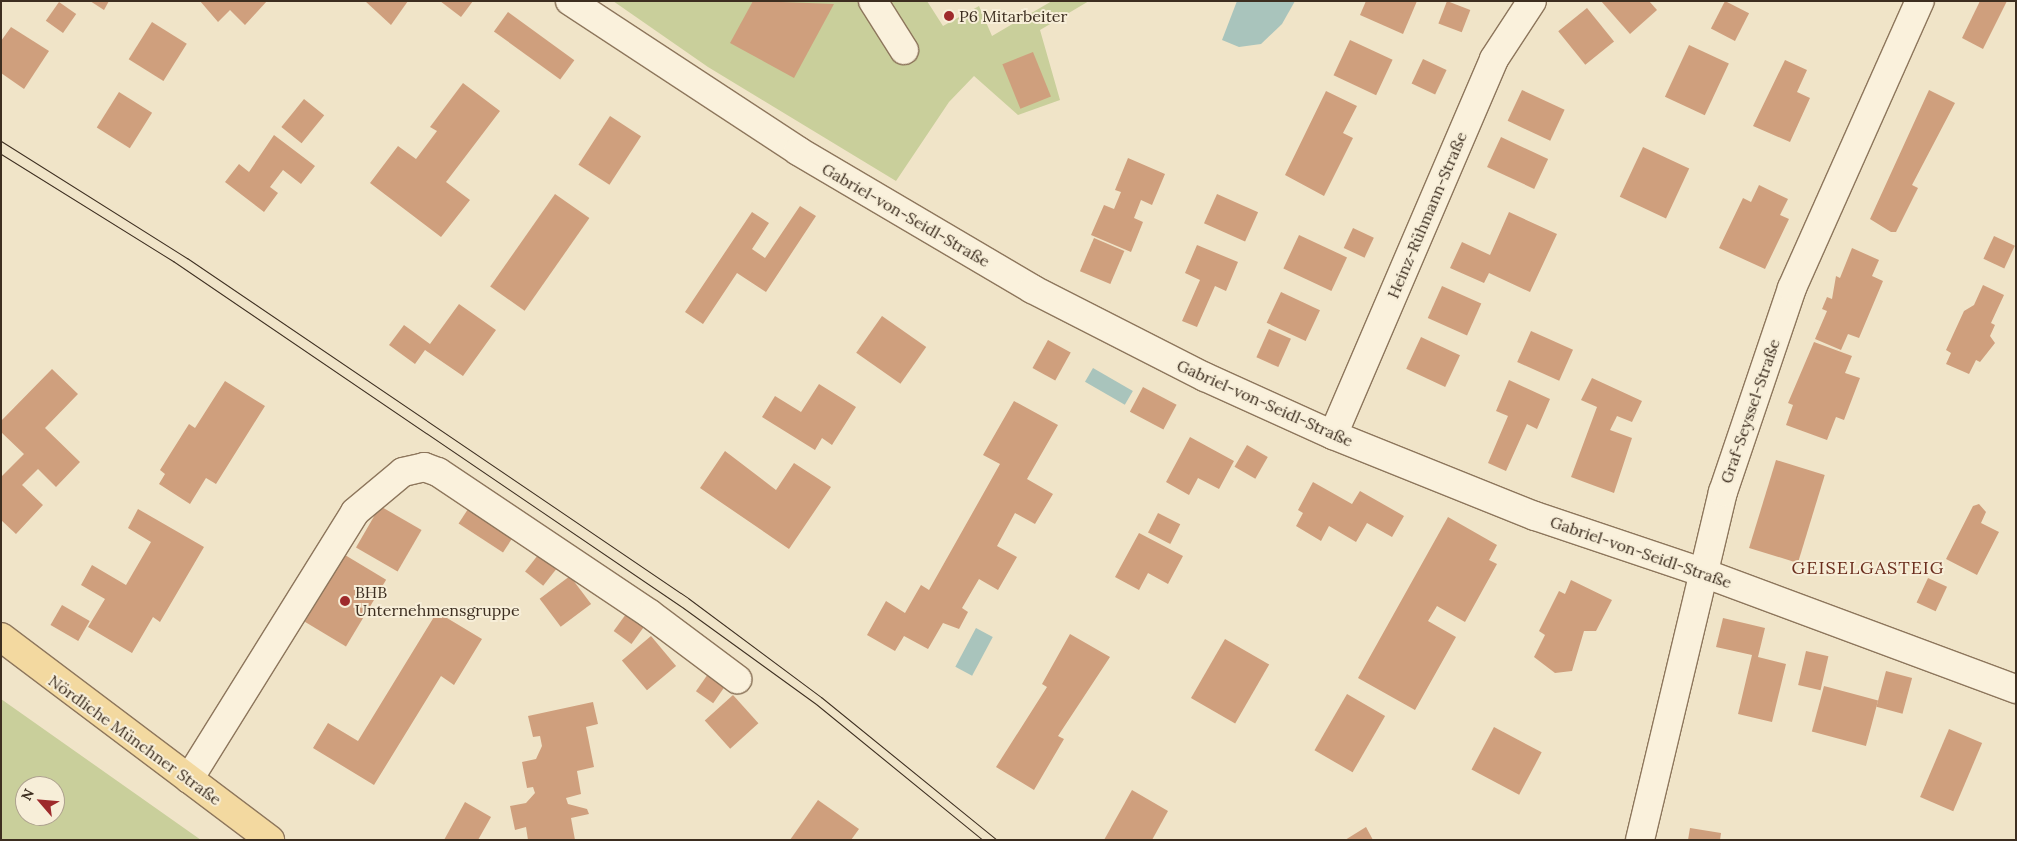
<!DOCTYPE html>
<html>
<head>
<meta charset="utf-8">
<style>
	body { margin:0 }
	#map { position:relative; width:2017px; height:841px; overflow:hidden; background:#f0e4c8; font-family:Lora,serif }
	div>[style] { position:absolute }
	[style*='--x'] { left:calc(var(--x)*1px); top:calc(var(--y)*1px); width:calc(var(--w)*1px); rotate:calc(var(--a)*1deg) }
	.green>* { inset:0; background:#c9cf9b }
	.water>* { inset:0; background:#a9c4bc; transform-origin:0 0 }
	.building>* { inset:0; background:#cf9f7d; transform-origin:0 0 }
	.roads { filter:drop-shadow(1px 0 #8d765c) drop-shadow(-1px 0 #8d765c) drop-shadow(0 1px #8d765c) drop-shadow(0 -1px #8d765c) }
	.minor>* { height:28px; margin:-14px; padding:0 14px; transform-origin:14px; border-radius:14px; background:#faf1dc }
	.major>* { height:28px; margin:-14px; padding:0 14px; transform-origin:14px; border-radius:14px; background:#f3d9a0 }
	.tram>* { height:1px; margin:-0.5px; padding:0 0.5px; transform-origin:0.5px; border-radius:0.5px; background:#3d2e20 }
	.dots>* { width:14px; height:14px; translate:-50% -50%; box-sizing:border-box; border:2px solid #f7eed8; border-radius:50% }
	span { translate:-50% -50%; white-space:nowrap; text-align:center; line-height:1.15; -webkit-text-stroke:4px #f7eed8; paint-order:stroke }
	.poi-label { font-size:16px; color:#3d2e20 }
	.left { translate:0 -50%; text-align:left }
	.street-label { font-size:16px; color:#3d2e20 }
	.neighbourhood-label { font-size:18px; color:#6b2e1e; letter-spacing:1px }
	.frame { position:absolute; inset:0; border:2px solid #3d2e20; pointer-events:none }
	.north { position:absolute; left:15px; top:776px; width:50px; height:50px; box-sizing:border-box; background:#f7eed8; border:1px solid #ada18e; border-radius:50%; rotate:297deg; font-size:14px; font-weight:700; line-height:20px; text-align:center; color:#3d2e20 }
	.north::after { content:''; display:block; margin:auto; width:18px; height:22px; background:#9e2a2b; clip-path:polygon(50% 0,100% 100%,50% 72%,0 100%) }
</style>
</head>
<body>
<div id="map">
	<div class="green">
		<i style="clip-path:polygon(613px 1px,927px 1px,943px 26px,979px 6px,992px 36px,1052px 1px,1089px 1px,1040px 30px,1060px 100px,1018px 115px,974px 76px,949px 102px,896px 181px,708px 67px)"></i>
		<i style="clip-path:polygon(evenodd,1px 699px,201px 840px,1px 840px,1px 699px,25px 786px,55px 786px,55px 816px,25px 816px,25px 786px)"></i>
	</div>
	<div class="water">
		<i style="clip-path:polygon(1237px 1px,1295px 1px,1282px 24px,1261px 44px,1239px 47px,1222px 40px)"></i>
		<i style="left:1093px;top:368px;width:46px;height:16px;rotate:30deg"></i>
		<i style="left:976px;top:628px;width:19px;height:44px;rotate:28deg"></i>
	</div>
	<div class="building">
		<i style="clip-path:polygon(90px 1px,109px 1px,104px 10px)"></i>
		<i style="clip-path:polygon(200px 1px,267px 1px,245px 25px,230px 10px,218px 22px)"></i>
		<i style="clip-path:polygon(365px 1px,408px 1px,391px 25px)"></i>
		<i style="clip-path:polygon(440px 1px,473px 1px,461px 17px)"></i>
		<i style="clip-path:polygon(753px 1px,834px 4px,794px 78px,730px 43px)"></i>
		<i style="clip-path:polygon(1366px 1px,1417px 1px,1403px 34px,1360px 15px)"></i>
		<i style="left:1447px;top:1px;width:25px;height:24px;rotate:21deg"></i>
		<i style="clip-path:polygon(1601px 1px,1649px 1px,1657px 10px,1630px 34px)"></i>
		<i style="left:1725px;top:1px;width:27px;height:31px;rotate:27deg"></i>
		<i style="clip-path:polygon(1980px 1px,2007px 1px,1983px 49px,1962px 38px)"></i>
		<i style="left:59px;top:2px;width:21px;height:23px;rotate:35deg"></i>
		<i style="left:1587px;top:8px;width:43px;height:37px;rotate:51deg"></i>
		<i style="left:508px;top:12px;width:82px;height:24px;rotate:36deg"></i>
		<i style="left:152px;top:22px;width:41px;height:44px;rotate:32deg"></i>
		<i style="clip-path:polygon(11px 27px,49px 51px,24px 89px,1px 73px,1px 41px)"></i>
		<i style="left:1350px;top:40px;width:47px;height:39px;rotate:25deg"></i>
		<i style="left:1689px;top:45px;width:44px;height:57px;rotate:25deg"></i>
		<i style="left:1033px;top:52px;width:48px;height:33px;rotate:68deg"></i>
		<i style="left:1423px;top:59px;width:26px;height:27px;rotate:25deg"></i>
		<i style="clip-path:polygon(1785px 60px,1807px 70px,1797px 92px,1810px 98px,1790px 142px,1753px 126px)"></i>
		<i style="clip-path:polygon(463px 83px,500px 111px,446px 182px,470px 200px,441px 237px,370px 183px,398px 146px,416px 159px,437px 131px,430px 127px)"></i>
		<i style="left:1522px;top:90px;width:47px;height:34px;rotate:25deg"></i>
		<i style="clip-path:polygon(1929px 90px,1955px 103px,1912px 185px,1918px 188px,1896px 232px,1891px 232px,1870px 219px)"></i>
		<i style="clip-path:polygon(1326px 91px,1357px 106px,1343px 133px,1353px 138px,1324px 196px,1285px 175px)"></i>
		<i style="left:119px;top:92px;width:39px;height:42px;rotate:32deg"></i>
		<i style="left:304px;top:99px;width:26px;height:36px;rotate:39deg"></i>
		<i style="left:610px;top:116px;width:37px;height:58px;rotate:33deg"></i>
		<i style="clip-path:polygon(274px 135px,315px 166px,301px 184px,283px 170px,270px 187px,278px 193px,264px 212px,225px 182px,239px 164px,249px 172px)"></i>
		<i style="left:1501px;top:137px;width:52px;height:33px;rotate:25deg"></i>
		<i style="left:1643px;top:147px;width:51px;height:55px;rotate:25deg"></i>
		<i style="clip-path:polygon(1128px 158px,1165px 174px,1152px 205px,1141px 200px,1134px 218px,1143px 222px,1131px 252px,1091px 235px,1104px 205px,1114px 209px,1121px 192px,1115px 190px)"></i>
		<i style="clip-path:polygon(1759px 185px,1788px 199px,1780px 215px,1789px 219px,1765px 269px,1719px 248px,1743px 198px,1751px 202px)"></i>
		<i style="left:555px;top:194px;width:42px;height:113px;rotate:35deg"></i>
		<i style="left:1217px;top:194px;width:45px;height:32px;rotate:24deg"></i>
		<i style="clip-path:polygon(800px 206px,816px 216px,766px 292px,737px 273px,703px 324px,685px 312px,752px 212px,769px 223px,752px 249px,765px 258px)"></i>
		<i style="clip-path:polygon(1509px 212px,1557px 234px,1530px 292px,1489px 273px,1484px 283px,1450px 268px,1462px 242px,1490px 255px)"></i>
		<i style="left:1353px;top:228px;width:23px;height:22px;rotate:25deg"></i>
		<i style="left:1299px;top:235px;width:53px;height:37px;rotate:25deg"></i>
		<i style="left:1994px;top:236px;width:23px;height:25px;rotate:25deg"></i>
		<i style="left:1094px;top:238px;width:33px;height:36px;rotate:23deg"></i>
		<i style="clip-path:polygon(1197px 245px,1238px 262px,1226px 291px,1215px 286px,1197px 327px,1182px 321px,1200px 280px,1185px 273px)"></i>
		<i style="clip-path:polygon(1852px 248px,1879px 260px,1872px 276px,1883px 281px,1859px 338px,1848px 334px,1841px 350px,1815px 339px,1827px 311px,1822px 309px,1827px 297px,1832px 299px,1836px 276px,1840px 278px)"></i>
		<i style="clip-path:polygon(1983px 285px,2004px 295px,1991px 323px,1995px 325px,1990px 336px,1995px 343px,1980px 362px,1976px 360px,1969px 374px,1946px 364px,1951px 353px,1946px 350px,1964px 311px,1974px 305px)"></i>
		<i style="left:1442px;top:286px;width:43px;height:35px;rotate:24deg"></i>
		<i style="left:1281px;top:292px;width:43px;height:34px;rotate:25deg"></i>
		<i style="clip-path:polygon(459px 304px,496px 330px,463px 376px,425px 350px,415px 364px,389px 345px,404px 325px,430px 344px)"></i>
		<i style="left:882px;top:316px;width:54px;height:45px;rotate:35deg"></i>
		<i style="left:1269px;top:329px;width:24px;height:31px;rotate:24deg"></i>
		<i style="left:1531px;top:331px;width:46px;height:34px;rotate:24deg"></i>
		<i style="left:1421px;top:337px;width:43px;height:35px;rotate:25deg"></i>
		<i style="left:1048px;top:340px;width:26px;height:32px;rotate:29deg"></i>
		<i style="clip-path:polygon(1814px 342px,1852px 356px,1845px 373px,1860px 378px,1844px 420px,1836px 417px,1827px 440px,1786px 425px,1793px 405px,1788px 403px)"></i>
		<i style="clip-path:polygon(52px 369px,78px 394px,45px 428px,80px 462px,56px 487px,38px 469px,22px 485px,43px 505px,16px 534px,1px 520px,1px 477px,24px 454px,1px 432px,1px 421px)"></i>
		<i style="clip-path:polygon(1592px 378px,1642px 401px,1632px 422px,1617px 416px,1610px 430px,1632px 438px,1614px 493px,1571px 477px,1597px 407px,1581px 400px)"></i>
		<i style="clip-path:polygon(1509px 380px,1550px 399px,1537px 429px,1527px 424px,1506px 471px,1488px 463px,1508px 416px,1496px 411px)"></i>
		<i style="clip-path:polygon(225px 381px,265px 406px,216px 484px,206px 478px,190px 504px,159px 484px,165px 474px,160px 470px,189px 424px,195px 428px)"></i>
		<i style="clip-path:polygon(819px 384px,856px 407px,832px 445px,822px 438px,815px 450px,762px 417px,775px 396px,801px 412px)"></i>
		<i style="left:1143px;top:387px;width:38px;height:28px;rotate:28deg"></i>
		<i style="clip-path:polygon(1014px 401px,1058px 425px,1027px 479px,1053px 494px,1035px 524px,1015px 513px,997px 546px,1017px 557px,998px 590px,979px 579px,962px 608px,968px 612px,959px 629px,943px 623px,928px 649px,904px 636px,895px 651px,867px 635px,886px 601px,905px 613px,921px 585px,929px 590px,1000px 464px,983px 455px)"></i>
		<i style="clip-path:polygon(1190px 437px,1234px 461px,1219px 489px,1198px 478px,1189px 495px,1166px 482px)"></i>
		<i style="left:1247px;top:445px;width:24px;height:25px;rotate:30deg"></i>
		<i style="clip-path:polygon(725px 451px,776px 490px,794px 463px,831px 487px,789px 549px,700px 488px)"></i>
		<i style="left:1776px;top:460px;width:51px;height:92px;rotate:17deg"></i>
		<i style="clip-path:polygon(1313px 482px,1352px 504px,1360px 491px,1404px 516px,1392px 537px,1367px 523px,1356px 542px,1329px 526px,1321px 541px,1296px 526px,1303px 513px,1298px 510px)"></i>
		<i style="clip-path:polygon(1979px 504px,1986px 512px,1981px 523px,1999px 532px,1977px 575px,1946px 559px,1973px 506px)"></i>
		<i style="left:380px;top:506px;width:48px;height:48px;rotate:30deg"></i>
		<i style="left:470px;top:506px;width:53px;height:21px;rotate:33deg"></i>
		<i style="clip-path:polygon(138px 509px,204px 547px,160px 622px,153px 617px,132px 653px,88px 627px,105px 599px,81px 585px,92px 565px,126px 585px,151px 542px,128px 528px)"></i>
		<i style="left:1158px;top:513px;width:25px;height:22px;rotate:27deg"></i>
		<i style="clip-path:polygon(1448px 517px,1497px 545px,1489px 560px,1497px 564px,1465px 622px,1437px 606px,1428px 621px,1456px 637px,1415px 710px,1358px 678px)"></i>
		<i style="clip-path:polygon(1139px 533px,1183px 556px,1168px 584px,1148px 573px,1139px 590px,1115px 577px)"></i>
		<i style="left:345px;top:555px;width:48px;height:78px;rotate:31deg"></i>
		<i style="left:538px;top:555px;width:23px;height:21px;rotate:38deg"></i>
		<i style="left:570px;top:576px;width:35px;height:38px;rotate:53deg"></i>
		<i style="left:1928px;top:578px;width:21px;height:27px;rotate:25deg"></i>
		<i style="clip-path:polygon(1571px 580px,1612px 600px,1596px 631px,1584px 631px,1572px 671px,1555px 673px,1534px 657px,1545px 635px,1539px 631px,1559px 591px,1565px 594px)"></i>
		<i style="left:62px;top:605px;width:32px;height:23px;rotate:30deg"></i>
		<i style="clip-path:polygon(437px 612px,482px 639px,454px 685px,441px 676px,374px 785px,313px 748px,328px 723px,358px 741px)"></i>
		<i style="left:626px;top:614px;width:22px;height:21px;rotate:36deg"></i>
		<i style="clip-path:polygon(1723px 618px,1765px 628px,1758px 657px,1786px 664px,1772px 722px,1738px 714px,1752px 655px,1716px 647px)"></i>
		<i style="clip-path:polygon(1070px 634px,1110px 657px,1058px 736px,1064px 739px,1034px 790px,996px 767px,1047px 687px,1042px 684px)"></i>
		<i style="left:651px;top:636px;width:39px;height:38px;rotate:50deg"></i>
		<i style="left:1225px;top:639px;width:51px;height:68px;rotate:30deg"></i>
		<i style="left:1806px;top:651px;width:23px;height:35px;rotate:13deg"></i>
		<i style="left:1886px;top:671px;width:27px;height:37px;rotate:15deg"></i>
		<i style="left:708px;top:674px;width:21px;height:21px;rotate:35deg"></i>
		<i style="left:1824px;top:686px;width:56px;height:47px;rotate:15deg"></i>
		<i style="left:1347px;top:694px;width:44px;height:65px;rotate:30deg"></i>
		<i style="left:733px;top:695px;width:38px;height:38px;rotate:48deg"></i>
		<i style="clip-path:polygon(593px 702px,598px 724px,586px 727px,594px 767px,577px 771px,581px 794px,566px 798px,568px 804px,587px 809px,589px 814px,571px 818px,575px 840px,528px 840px,526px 827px,515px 830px,510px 806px,526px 803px,535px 793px,533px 787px,527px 788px,522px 762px,536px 759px,542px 746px,540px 736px,533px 737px,528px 716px)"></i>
		<i style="left:1494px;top:727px;width:54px;height:48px;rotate:28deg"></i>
		<i style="left:1949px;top:729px;width:36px;height:74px;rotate:23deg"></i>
		<i style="clip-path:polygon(1132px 790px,1168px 811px,1152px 840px,1104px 840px)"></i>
		<i style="clip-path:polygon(818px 800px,859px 829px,851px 840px,790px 840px)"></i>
		<i style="clip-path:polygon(465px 802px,491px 817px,478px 840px,444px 840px)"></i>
		<i style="clip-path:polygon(1366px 827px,1373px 840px,1345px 840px)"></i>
		<i style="clip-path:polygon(1690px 828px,1721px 833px,1720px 840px,1688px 840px)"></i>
	</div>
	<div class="roads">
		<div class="minor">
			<i style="--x:570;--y:1;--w:273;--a:33.3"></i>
			<i style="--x:798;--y:151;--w:272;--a:30.5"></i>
			<i style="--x:1032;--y:289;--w:194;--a:27"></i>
			<i style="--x:1205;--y:377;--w:141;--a:24.4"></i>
			<i style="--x:1333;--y:435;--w:218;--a:21.9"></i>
			<i style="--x:1535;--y:516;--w:175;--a:18.6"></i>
			<i style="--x:1701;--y:572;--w:336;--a:20.4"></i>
			<i style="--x:873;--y:1;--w:58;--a:57.7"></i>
			<i style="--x:1333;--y:435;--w:409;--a:-66.8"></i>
			<i style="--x:1494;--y:59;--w:69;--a:-56.8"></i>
			<i style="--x:189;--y:779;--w:314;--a:-58.1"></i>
			<i style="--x:355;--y:512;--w:62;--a:-39.8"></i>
			<i style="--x:403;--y:472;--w:22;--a:-13"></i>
			<i style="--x:424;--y:467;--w:15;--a:20"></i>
			<i style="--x:438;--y:472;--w:255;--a:33.8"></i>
			<i style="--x:650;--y:614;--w:109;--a:36.8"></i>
			<i style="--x:1640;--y:840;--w:358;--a:-76.6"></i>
			<i style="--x:1723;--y:492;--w:215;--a:-71.3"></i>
			<i style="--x:1792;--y:288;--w:314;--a:-66"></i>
		</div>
		<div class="major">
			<i style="--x:1;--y:637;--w:337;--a:37"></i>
		</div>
	</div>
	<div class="tram">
		<i style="--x:1;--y:141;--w:220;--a:32.2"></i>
		<i style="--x:187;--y:258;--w:605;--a:34.16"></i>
		<i style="--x:688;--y:598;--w:166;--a:36.7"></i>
		<i style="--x:821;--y:697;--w:227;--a:39.1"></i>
		<i style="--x:1;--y:154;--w:203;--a:31.9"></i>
		<i style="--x:173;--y:261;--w:615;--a:34.21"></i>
		<i style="--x:682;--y:607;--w:165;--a:35.9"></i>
		<i style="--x:816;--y:704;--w:215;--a:39.2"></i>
	</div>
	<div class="dots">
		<i style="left:949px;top:16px;background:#9e2a2b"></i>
		<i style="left:345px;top:601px;background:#9e2a2b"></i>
	</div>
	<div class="poi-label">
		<span class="left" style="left:959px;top:16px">P6 Mitarbeiter</span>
		<span class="left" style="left:355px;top:601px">BHB<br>Unternehmensgruppe</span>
	</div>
	<div class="street-label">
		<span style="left:906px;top:215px;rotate:30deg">Gabriel-von-Seidl-Straße</span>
		<span style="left:1427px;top:215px;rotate:-67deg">Heinz-Rühmann-Straße</span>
		<span style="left:1265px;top:403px;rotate:24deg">Gabriel-von-Seidl-Straße</span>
		<span style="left:1750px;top:411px;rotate:-71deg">Graf-Seyssel-Straße</span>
		<span style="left:1641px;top:552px;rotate:19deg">Gabriel-von-Seidl-Straße</span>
		<span style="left:135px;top:740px;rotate:36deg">Nördliche Münchner Straße</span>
	</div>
	<div class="neighbourhood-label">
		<span style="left:1868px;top:568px">GEISELGASTEIG</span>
	</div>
	<div class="frame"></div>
	<div class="north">N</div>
</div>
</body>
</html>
